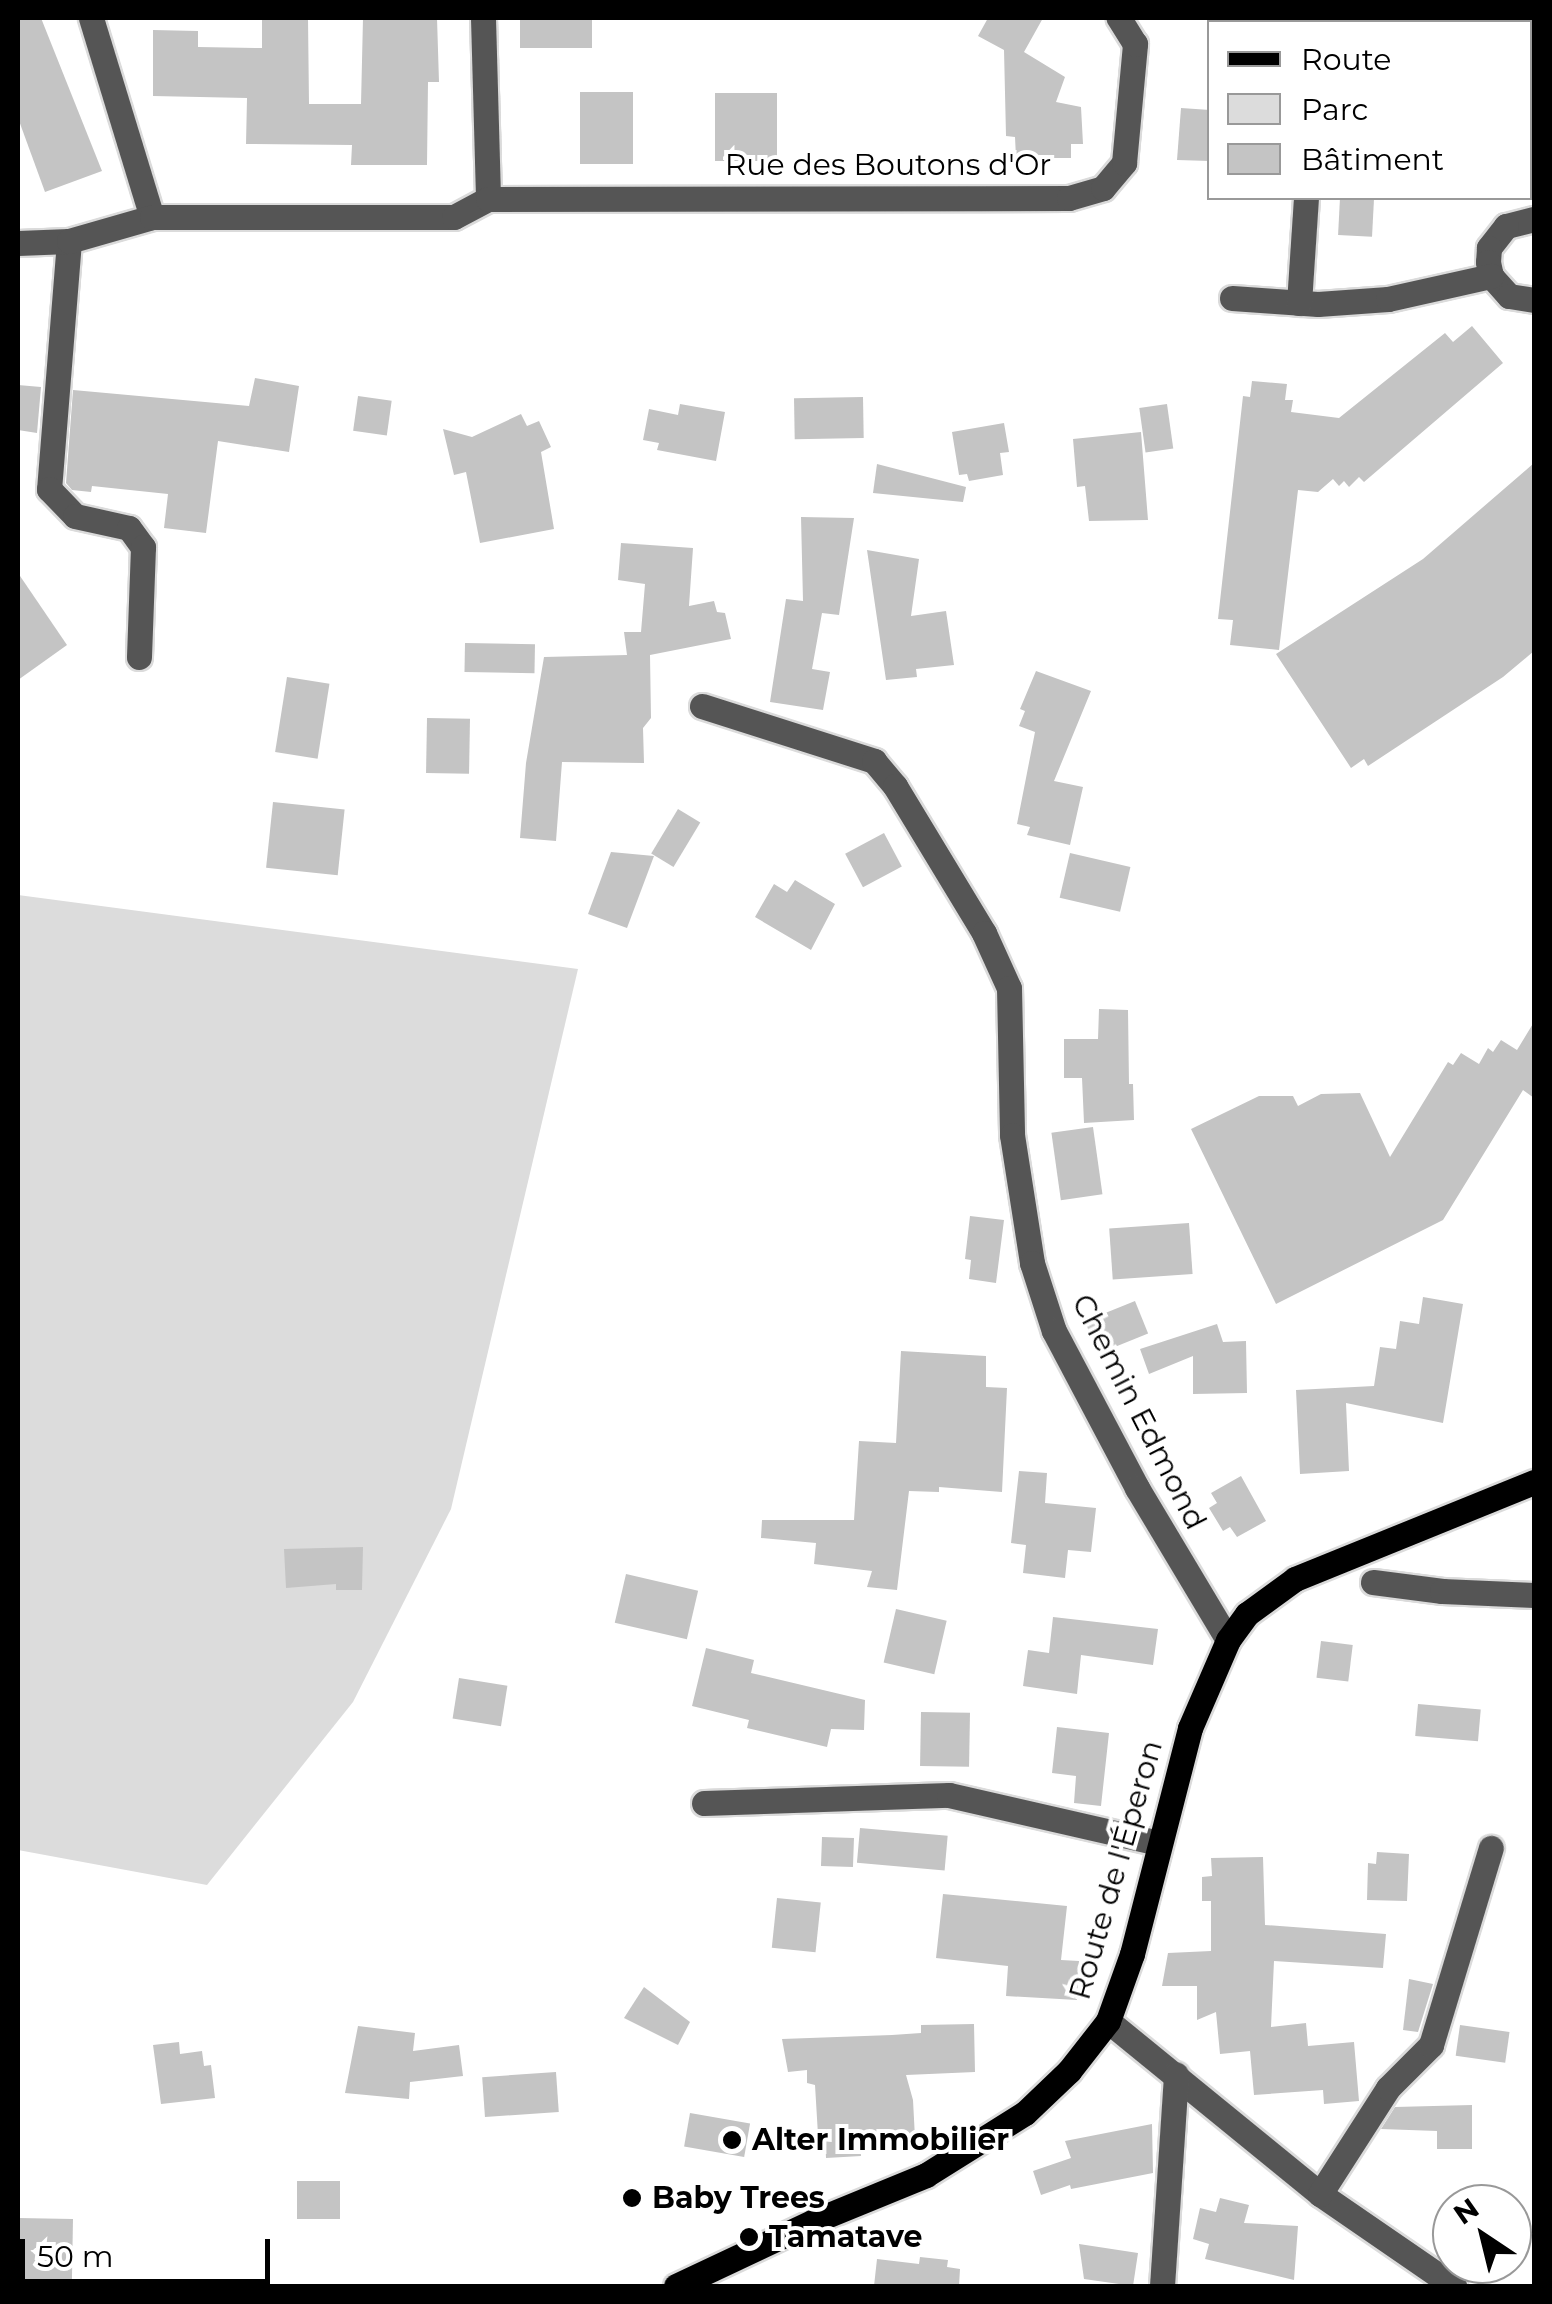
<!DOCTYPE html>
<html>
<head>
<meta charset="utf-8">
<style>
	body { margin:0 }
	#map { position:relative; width:1552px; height:2304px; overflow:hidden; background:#fff; font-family:Montserrat,sans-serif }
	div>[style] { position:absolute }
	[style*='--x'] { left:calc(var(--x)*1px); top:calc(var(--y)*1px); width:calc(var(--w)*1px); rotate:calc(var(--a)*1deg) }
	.green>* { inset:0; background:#dcdcdc }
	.building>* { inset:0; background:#c4c4c4; transform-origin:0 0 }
	.roads { filter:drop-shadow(2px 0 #dbdbdb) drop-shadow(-2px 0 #dbdbdb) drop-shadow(0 2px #dbdbdb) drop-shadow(0 -2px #dbdbdb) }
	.minor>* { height:25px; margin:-12.5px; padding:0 12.5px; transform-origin:12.5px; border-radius:12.5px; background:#555 }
	.major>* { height:25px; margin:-12.5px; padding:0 12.5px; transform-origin:12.5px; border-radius:12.5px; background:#000 }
	.dots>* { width:28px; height:28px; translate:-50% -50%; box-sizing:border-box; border:5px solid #fff; border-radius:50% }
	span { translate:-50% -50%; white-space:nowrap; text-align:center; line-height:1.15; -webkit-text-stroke:8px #fff; paint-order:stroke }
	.street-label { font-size:30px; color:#000 }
	.poi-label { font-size:30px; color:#000; font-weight:700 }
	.left { translate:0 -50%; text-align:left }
	.frame { position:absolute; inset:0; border:20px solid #000; pointer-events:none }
	.legend { position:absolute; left:1207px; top:20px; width:325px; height:180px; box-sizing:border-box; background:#fff; border:2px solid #999; margin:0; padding:12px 18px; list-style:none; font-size:30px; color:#000 }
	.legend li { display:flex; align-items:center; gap:20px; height:50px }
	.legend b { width:50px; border:2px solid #999 }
	.north { position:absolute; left:1432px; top:2184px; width:100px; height:100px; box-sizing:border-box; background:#fff; border:2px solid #999; border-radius:50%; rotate:325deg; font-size:28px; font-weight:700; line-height:40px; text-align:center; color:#000 }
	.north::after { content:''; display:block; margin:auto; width:35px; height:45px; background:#000; clip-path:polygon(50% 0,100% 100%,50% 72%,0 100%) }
	.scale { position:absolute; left:20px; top:2239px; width:250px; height:45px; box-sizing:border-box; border:5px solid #000; border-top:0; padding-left:12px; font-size:30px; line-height:35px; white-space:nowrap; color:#000; -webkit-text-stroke:8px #fff; paint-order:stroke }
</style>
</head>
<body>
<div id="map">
	<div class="green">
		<i style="clip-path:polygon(18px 895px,578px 969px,451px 1509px,353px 1702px,207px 1885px,18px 1850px)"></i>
	</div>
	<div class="building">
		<i style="clip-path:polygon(18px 18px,41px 18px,102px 171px,45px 192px,18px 118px)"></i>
		<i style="clip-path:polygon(262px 18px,308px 18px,309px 104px,361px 104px,363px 18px,437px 18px,439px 82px,428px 82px,427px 165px,351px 165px,352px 145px,246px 144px,247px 98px,153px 96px,153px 30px,198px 31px,198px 47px,262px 48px)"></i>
		<i style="left:520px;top:18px;width:72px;height:30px"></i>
		<i style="clip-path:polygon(988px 18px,1043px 18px,1024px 52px,1065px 77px,1056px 102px,1081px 107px,1083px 144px,1071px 144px,1071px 158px,1016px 158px,1015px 137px,1006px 136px,1004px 50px,978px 36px)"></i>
		<i style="left:580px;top:92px;width:53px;height:72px"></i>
		<i style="left:715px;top:93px;width:62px;height:68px"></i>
		<i style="clip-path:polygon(1181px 108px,1210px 110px,1210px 161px,1177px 160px)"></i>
		<i style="left:1340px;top:198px;width:34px;height:37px;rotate:3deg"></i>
		<i style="clip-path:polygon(1472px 326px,1503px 363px,1364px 482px,1359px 477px,1349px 487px,1344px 481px,1339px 486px,1333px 479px,1318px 492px,1298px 490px,1279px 650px,1230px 645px,1233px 620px,1218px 619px,1243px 396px,1250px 397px,1252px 381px,1287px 384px,1285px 400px,1293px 400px,1291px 412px,1339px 418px,1445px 333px,1453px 342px)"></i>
		<i style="clip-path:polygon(255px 378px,299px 386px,289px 452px,218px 441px,206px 533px,164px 528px,168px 494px,92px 486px,91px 492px,72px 490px,66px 483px,73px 390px,249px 406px)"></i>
		<i style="clip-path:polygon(18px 385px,41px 387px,37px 433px,18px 430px)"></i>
		<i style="left:358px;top:396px;width:34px;height:35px;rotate:8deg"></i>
		<i style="left:863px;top:397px;width:41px;height:69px;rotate:89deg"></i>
		<i style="clip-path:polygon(680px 404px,725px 412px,716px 461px,657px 450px,659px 443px,643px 440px,649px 409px,678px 415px)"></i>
		<i style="left:1167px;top:404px;width:45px;height:28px;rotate:82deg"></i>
		<i style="clip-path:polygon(521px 414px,527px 426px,539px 421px,551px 447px,541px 452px,554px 529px,480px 543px,466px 472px,454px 475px,443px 429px,472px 437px)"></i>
		<i style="clip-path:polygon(1004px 423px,1009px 452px,1000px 453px,1003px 475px,969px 481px,967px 474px,959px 475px,952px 432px)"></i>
		<i style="clip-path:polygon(1141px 432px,1148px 520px,1089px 521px,1085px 486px,1077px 487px,1073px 439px)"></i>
		<i style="clip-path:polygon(1534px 463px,1534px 651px,1503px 677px,1368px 766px,1364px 759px,1351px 768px,1276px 654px,1423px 559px)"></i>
		<i style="clip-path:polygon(877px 464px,966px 487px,963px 502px,873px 493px)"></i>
		<i style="clip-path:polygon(801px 517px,854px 518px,839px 615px,822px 613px,812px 669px,830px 672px,823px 710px,770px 702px,786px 599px,803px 601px)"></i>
		<i style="clip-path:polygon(621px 543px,693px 548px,689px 606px,714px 601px,717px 612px,725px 613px,731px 639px,650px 655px,651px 718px,643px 728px,644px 763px,562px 762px,556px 841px,520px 838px,526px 763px,544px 657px,627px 655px,624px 632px,641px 632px,645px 584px,618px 580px)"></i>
		<i style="clip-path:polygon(867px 550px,919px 559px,911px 616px,946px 611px,954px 665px,916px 669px,917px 677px,886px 680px)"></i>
		<i style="clip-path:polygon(18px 573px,67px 645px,18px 680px)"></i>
		<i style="left:465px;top:643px;width:70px;height:29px;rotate:1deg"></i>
		<i style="clip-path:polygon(1036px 671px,1091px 691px,1054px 781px,1083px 787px,1070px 845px,1027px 835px,1030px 827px,1017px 824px,1035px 732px,1019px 726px,1025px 711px,1020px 709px)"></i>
		<i style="left:287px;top:677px;width:43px;height:76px;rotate:9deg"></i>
		<i style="left:427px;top:718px;width:43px;height:55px;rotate:1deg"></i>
		<i style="left:273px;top:802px;width:72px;height:66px;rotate:6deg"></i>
		<i style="left:678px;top:809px;width:26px;height:52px;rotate:31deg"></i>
		<i style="left:884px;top:833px;width:38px;height:44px;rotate:62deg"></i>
		<i style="clip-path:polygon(611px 852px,654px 856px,627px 928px,588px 914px)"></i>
		<i style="left:1070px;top:853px;width:62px;height:46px;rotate:13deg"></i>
		<i style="clip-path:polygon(795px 880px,835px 904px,811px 950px,755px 917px,774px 884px,787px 892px)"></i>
		<i style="clip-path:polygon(1099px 1009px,1128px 1010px,1129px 1084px,1133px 1084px,1134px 1120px,1084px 1123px,1082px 1078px,1064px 1078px,1064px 1039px,1098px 1039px)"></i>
		<i style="clip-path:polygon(1534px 1022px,1534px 1098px,1523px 1090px,1443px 1220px,1276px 1304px,1191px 1129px,1259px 1096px,1293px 1096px,1298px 1106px,1321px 1094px,1360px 1093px,1390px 1157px,1448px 1062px,1453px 1065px,1461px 1053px,1479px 1064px,1488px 1048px,1493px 1052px,1501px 1040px,1517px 1050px)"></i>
		<i style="left:1093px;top:1127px;width:68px;height:42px;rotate:82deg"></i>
		<i style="clip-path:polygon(970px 1216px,1004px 1220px,996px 1283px,969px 1279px,971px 1260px,965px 1259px)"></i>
		<i style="left:1189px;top:1223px;width:51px;height:80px;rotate:86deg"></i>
		<i style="clip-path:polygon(1423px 1297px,1463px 1304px,1443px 1423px,1346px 1403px,1349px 1471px,1300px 1474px,1296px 1390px,1374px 1386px,1380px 1347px,1396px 1349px,1400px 1321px,1419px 1324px)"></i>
		<i style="left:1135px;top:1301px;width:35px;height:54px;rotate:68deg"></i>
		<i style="clip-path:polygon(1217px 1324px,1223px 1342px,1246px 1341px,1247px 1393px,1193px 1394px,1193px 1356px,1149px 1374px,1140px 1349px)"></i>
		<i style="clip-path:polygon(901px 1351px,986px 1356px,986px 1387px,1007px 1388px,1002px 1492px,939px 1487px,939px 1492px,909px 1491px,897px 1590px,867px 1587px,872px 1571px,814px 1564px,816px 1543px,761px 1538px,762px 1520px,854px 1520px,859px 1441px,896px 1443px)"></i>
		<i style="clip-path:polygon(1019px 1471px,1047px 1473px,1045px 1503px,1096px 1508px,1091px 1552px,1068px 1550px,1065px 1578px,1023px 1573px,1026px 1545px,1011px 1543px)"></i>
		<i style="clip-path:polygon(1241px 1476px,1266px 1521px,1237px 1537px,1230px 1527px,1223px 1531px,1209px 1508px,1217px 1503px,1211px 1493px)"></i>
		<i style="clip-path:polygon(363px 1547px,362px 1590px,336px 1590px,336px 1584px,286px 1588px,284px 1549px)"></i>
		<i style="left:626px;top:1574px;width:74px;height:50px;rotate:13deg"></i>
		<i style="left:896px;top:1609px;width:52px;height:55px;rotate:13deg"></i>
		<i style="clip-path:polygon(1053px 1617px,1158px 1629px,1153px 1665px,1081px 1655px,1077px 1694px,1023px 1686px,1028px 1650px,1049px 1653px)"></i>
		<i style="left:1321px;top:1641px;width:32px;height:37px;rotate:7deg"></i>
		<i style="clip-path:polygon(706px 1648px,754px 1660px,751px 1673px,865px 1700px,864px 1730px,831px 1729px,827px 1747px,747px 1728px,749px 1720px,692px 1706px)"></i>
		<i style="left:459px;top:1678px;width:49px;height:41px;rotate:9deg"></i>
		<i style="left:1418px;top:1704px;width:63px;height:32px;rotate:5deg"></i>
		<i style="left:921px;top:1712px;width:49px;height:54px;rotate:1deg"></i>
		<i style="clip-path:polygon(1057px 1727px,1109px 1733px,1101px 1806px,1074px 1803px,1076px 1776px,1052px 1773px)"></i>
		<i style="left:860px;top:1828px;width:88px;height:35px;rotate:5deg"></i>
		<i style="left:822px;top:1837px;width:32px;height:29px;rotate:2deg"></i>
		<i style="clip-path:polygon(1377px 1852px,1409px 1854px,1407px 1901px,1367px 1900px,1368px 1863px,1376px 1864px)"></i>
		<i style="clip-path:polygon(1263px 1857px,1265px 1925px,1386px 1934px,1383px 1968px,1274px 1961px,1271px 2027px,1306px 2023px,1308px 2046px,1354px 2042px,1359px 2101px,1324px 2104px,1323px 2090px,1254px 2095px,1250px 2051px,1220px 2054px,1216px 2012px,1197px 2020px,1197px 1986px,1162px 1986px,1168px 1953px,1211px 1951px,1211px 1901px,1202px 1901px,1202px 1877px,1212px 1876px,1211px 1858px)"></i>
		<i style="clip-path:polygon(943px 1894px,1067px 1906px,1061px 1960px,1079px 1961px,1077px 2000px,1006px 1996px,1008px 1966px,936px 1958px)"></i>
		<i style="left:777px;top:1898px;width:44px;height:50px;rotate:6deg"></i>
		<i style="clip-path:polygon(1409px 1979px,1433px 1984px,1418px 2032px,1403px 2030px)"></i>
		<i style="clip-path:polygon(644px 1987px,690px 2022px,678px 2045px,624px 2018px)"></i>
		<i style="clip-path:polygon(974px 2024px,975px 2072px,906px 2075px,913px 2100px,915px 2138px,860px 2141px,861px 2156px,826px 2158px,825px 2135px,818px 2135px,815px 2085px,807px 2083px,807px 2070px,788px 2072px,782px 2039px,892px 2035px,921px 2033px,921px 2025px)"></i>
		<i style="left:1460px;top:2025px;width:50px;height:31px;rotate:8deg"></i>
		<i style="clip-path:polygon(358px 2026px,415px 2033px,413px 2051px,459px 2045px,463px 2076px,410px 2082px,409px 2099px,345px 2093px)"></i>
		<i style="clip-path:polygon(179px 2042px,180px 2054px,202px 2051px,204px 2066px,211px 2065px,215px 2098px,161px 2104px,153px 2045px)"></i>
		<i style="left:556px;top:2072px;width:40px;height:74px;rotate:86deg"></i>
		<i style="clip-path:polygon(1472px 2105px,1472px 2149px,1437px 2149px,1437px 2131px,1381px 2129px,1395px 2107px)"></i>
		<i style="left:690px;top:2113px;width:61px;height:34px;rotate:10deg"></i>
		<i style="clip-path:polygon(1152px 2124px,1153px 2173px,1071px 2189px,1070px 2185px,1041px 2195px,1033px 2171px,1071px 2158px,1065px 2141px)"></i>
		<i style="left:297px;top:2181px;width:43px;height:38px"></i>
		<i style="clip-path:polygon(1220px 2198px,1249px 2205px,1244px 2223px,1298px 2226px,1294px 2280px,1205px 2259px,1209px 2244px,1193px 2239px,1200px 2208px,1216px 2212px)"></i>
		<i style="left:18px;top:2218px;width:55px;height:68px;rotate:1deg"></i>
		<i style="clip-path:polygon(1079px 2244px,1138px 2253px,1133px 2286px,1084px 2279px)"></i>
		<i style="clip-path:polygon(920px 2257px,948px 2260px,947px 2267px,960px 2269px,959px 2286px,874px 2286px,877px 2259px,919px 2264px)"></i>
	</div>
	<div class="roads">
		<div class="minor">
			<i style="--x:91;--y:18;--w:208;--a:73"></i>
			<i style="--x:483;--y:18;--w:181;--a:88.4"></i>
			<i style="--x:1318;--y:22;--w:4;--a:-76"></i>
			<i style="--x:1534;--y:219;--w:29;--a:166"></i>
			<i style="--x:1506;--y:226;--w:28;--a:128"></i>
			<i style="--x:1489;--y:248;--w:14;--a:94"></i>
			<i style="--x:1488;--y:262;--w:14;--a:78"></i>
			<i style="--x:1491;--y:276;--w:27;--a:48"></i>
			<i style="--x:1509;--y:296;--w:25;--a:9"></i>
			<i style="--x:69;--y:241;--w:249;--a:94.6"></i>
			<i style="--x:49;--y:489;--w:37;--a:46"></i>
			<i style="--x:75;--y:516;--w:55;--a:12.5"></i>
			<i style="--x:129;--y:528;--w:24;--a:54"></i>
			<i style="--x:143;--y:547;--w:110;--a:92.1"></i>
			<i style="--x:18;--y:243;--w:51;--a:-2.2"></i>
			<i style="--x:69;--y:241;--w:86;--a:-16.1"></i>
			<i style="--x:152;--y:217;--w:302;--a:0"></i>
			<i style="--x:454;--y:217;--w:38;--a:-28"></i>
			<i style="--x:488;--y:199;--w:581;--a:-0.1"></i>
			<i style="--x:1069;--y:198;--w:35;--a:-16"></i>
			<i style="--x:1103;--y:188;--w:33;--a:-50"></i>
			<i style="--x:1124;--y:163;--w:120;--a:-84.7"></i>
			<i style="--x:1135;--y:44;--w:31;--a:-122"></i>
			<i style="--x:1232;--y:298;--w:86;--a:4"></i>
			<i style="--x:1318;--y:304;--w:70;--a:-4.1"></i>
			<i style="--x:1388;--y:299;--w:106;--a:-12.6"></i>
			<i style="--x:1299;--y:303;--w:105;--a:-86.2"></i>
			<i style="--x:702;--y:706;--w:181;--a:17.7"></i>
			<i style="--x:874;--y:761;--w:33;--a:50"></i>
			<i style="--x:895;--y:786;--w:172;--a:58.8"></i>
			<i style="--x:984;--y:933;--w:60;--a:65.6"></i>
			<i style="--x:1009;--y:988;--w:147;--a:88.8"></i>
			<i style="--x:1012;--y:1135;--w:130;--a:81.1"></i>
			<i style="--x:1032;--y:1263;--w:71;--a:72.1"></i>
			<i style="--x:1054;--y:1331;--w:178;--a:62.1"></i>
			<i style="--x:1137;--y:1488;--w:177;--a:59.1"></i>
			<i style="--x:1373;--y:1582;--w:70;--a:7.4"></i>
			<i style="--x:1442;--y:1591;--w:92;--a:2.5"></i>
			<i style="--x:704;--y:1803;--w:245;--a:-1.9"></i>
			<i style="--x:949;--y:1795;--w:214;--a:12.9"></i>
			<i style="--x:1108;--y:2021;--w:274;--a:39.2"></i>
			<i style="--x:1320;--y:2194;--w:163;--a:34.5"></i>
			<i style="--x:1320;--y:2194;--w:126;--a:-57.3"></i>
			<i style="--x:1388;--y:2088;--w:61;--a:-45"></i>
			<i style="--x:1431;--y:2045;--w:206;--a:-73.1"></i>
			<i style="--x:1162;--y:2286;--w:212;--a:-86.2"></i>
		</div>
		<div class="major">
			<i style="--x:676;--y:2286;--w:153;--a:-25.2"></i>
			<i style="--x:814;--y:2221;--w:121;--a:-22.3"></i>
			<i style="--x:926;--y:2175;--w:117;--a:-32.1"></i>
			<i style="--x:1025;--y:2113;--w:61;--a:-43.7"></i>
			<i style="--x:1069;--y:2071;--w:63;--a:-52"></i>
			<i style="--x:1108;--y:2021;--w:71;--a:-70.3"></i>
			<i style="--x:1132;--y:1954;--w:233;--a:-75.6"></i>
			<i style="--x:1190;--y:1728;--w:96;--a:-66.6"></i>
			<i style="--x:1228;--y:1640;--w:32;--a:-54"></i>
			<i style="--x:1247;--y:1614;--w:59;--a:-36.1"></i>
			<i style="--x:1295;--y:1579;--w:258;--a:-22.1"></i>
		</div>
	</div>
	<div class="dots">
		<i style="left:732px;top:2140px;background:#000"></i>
		<i style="left:632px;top:2198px;background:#000"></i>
		<i style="left:749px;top:2237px;background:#000"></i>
	</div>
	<div class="street-label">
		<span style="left:888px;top:165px">Rue des Boutons d'Or</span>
		<span style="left:1139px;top:1412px;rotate:63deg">Chemin Edmond</span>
		<span style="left:1116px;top:1870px;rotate:-74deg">Route de l'Éperon</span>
	</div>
	<div class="poi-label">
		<span class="left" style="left:752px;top:2140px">Alter Immobilier</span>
		<span class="left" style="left:652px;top:2198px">Baby Trees</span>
		<span class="left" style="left:769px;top:2237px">Tamatave</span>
	</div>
	<div class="frame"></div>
	<ul class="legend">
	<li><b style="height:12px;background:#000"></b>Route</li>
	<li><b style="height:28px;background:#dcdcdc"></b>Parc</li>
	<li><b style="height:28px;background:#c4c4c4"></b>Bâtiment</li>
	</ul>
	<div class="north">N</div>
	<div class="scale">50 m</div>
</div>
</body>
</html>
